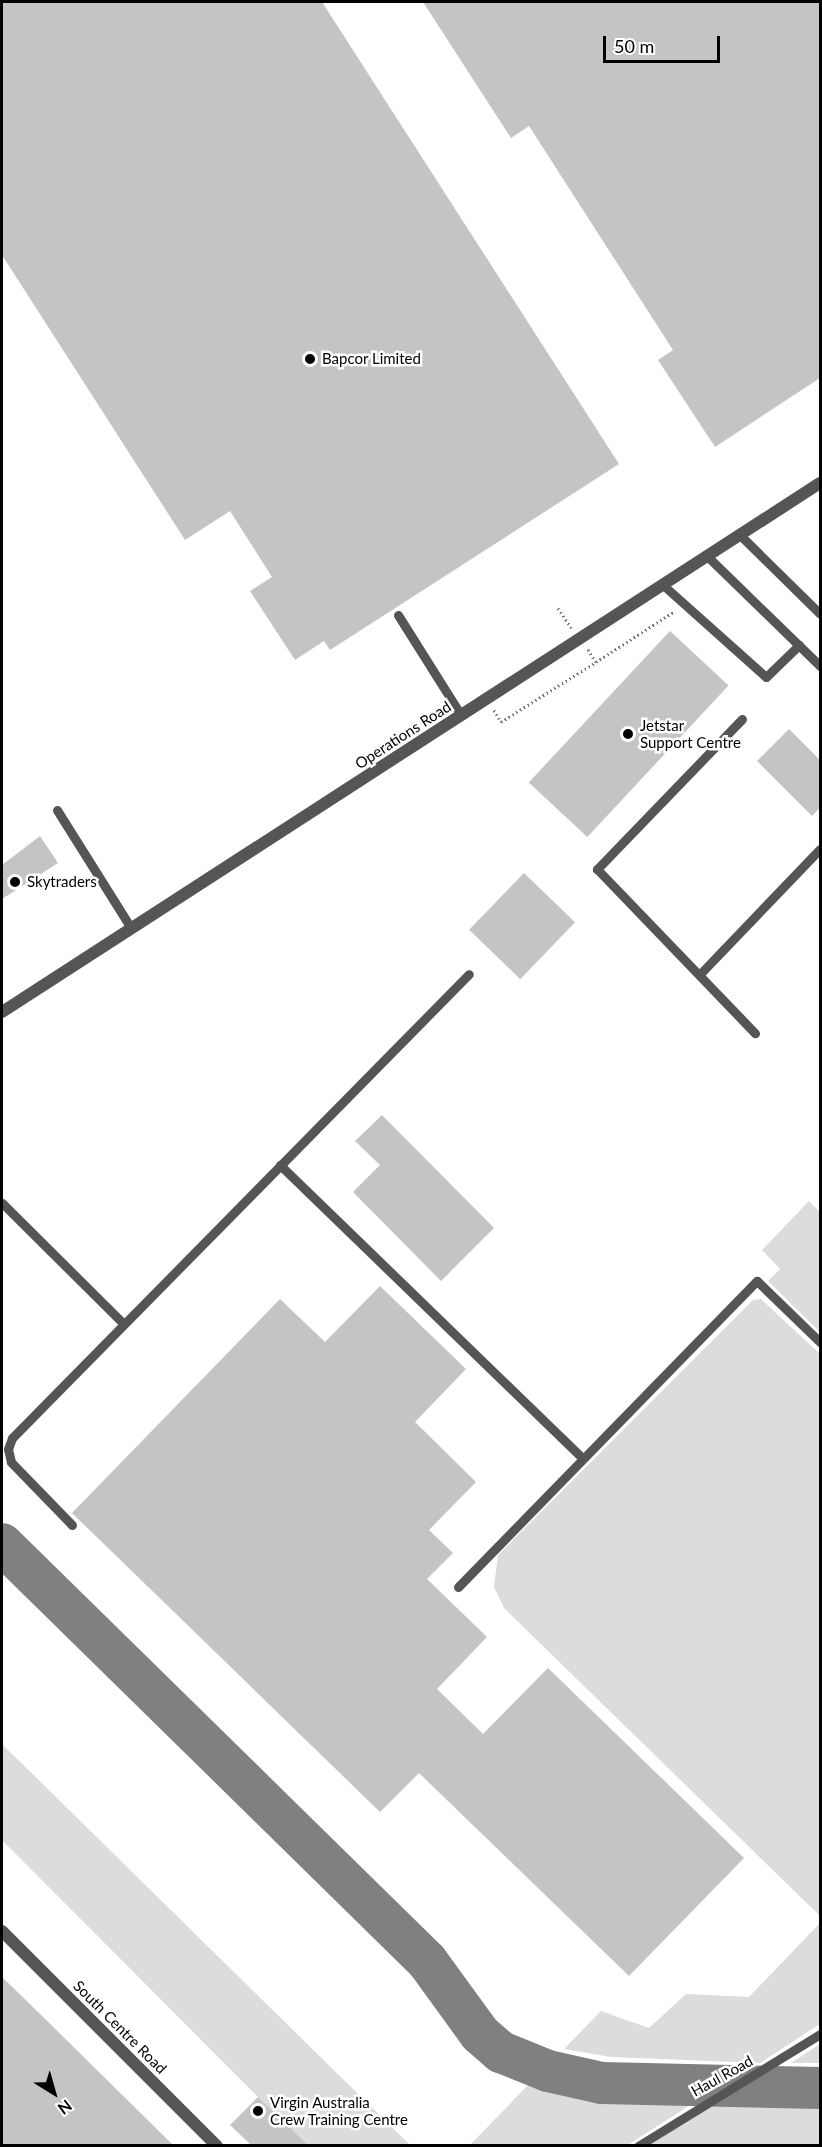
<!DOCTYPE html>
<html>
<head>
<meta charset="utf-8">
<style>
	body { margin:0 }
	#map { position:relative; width:822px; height:2147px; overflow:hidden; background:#fff; font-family:Lato,sans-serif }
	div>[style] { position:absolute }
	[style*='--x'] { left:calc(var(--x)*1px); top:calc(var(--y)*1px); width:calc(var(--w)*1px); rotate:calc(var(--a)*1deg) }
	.green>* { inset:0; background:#dcdcdc }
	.taxiway>* { height:42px; margin:-21px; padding:0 21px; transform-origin:21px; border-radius:21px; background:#808080 }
	.building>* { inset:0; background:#c4c4c4; transform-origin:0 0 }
	.path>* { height:3px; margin-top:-1.5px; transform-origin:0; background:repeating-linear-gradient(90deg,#777 0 1.5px,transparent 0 4.5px) }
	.lane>* { height:9px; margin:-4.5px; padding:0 4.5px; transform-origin:4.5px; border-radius:4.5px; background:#555 }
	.street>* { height:12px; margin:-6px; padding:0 6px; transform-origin:6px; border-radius:6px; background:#555 }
	.dots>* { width:16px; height:16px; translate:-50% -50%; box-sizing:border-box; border:3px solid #fff; border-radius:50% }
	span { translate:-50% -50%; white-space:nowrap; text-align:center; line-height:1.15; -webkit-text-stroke:5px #fff; paint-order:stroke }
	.poi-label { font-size:15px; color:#000 }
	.left { translate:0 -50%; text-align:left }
	.street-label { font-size:15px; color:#000 }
	.frame { position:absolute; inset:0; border:3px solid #000; pointer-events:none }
	.north { position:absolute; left:24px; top:2063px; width:60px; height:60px; -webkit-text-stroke:4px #fff; paint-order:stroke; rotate:143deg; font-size:16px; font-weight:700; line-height:24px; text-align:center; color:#000 }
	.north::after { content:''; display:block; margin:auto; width:21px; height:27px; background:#000; clip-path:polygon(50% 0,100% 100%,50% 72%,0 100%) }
	.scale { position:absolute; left:603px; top:36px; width:117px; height:27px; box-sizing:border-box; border:3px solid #000; border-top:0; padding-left:8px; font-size:18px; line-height:21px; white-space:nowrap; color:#000; -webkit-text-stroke:4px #fff; paint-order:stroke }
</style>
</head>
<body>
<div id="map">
	<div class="green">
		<i style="clip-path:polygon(809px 1201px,820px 1212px,820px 1332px,768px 1281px,780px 1269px,762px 1250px)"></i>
		<i style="clip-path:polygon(761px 1299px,820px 1354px,820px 1916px,504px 1608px,494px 1587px,498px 1555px,753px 1300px)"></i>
		<i style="clip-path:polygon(2px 1744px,410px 2145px,308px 2145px,258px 2097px,2px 1840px)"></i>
		<i style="clip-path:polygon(820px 1923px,820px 2024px,760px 2063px,611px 2057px,564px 2049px,601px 2011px,649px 2028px,686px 1994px,749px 1997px)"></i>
		<i style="clip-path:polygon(820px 2044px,820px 2063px,791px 2063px)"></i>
		<i style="clip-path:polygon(529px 2084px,614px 2102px,690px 2105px,628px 2145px,470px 2145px)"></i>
		<i style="clip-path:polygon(713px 2104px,820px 2106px,820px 2145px,649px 2146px)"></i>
	</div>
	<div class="taxiway">
		<i style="--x:2;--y:1544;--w:595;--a:44.46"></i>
		<i style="--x:427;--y:1961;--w:90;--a:54"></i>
		<i style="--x:480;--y:2034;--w:28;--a:41"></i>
		<i style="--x:501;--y:2052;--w:51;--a:22"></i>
		<i style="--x:548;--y:2071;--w:55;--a:12.5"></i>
		<i style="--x:602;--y:2083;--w:218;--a:1.3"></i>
	</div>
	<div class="building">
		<i style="clip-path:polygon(2px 2px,322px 2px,619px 464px,330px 650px,324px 641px,295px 660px,250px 591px,272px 577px,230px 511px,185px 540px,2px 255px)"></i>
		<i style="clip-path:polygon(423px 2px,820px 2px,820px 378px,715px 447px,658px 360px,673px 350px,529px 126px,511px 138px)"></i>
		<i style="left:670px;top:631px;width:80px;height:207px;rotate:43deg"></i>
		<i style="clip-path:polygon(789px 729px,820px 760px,820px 808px,812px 816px,757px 761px)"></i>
		<i style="clip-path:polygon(40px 836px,58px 863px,2px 899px,2px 865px)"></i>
		<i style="left:524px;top:873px;width:71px;height:79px;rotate:44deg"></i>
		<i style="clip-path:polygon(382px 1115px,494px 1228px,441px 1281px,353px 1192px,380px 1165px,355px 1141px)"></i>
		<i style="clip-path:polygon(380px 1286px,466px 1369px,415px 1422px,476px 1482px,429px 1530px,453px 1553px,427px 1579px,487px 1637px,437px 1689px,483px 1734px,548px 1668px,744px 1858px,629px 1976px,419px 1773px,380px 1812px,72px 1513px,280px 1299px,325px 1342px)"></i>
		<i style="clip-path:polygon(2px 1977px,38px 2012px,173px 2145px,2px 2145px)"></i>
		<i style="clip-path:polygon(258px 2097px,308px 2145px,251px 2145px,230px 2125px)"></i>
	</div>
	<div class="path">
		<i style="--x:558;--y:608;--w:25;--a:56"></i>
		<i style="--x:596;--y:662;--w:94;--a:-32.8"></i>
		<i style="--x:494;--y:710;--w:14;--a:60"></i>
		<i style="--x:501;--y:722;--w:112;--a:-32.3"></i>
		<i style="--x:596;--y:662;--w:17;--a:-123"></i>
	</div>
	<div class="lane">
		<i style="--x:740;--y:535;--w:112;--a:44.6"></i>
		<i style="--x:707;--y:556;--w:158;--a:44.2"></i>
		<i style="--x:663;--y:585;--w:138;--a:41.8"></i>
		<i style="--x:766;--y:677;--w:46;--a:-44.1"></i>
		<i style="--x:398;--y:615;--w:118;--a:57.8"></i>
		<i style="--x:742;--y:719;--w:209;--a:134"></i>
		<i style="--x:597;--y:869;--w:228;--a:46.1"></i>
		<i style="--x:57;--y:810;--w:139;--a:57.9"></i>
		<i style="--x:700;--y:974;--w:173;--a:-46.2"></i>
		<i style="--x:280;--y:1165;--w:421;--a:44.1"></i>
		<i style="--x:2;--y:1203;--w:169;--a:44.8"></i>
		<i style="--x:72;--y:1525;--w:88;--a:-134.1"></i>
		<i style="--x:11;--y:1462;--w:13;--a:-103"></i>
		<i style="--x:8;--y:1449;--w:12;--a:-70"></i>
		<i style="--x:12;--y:1438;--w:651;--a:-45.44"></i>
		<i style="--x:458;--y:1587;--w:428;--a:-45.7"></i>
		<i style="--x:757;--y:1281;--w:88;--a:44.1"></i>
		<i style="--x:638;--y:2146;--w:214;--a:-31.6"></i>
	</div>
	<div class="street">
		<i style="--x:2;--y:1012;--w:974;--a:-32.89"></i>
		<i style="--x:2;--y:1931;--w:304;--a:45"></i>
	</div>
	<div class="dots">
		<i style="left:310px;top:359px;background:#000"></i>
		<i style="left:628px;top:734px;background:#000"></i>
		<i style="left:15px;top:882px;background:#000"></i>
		<i style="left:258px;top:2111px;background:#000"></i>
	</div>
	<div class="poi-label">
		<span class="left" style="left:322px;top:359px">Bapcor Limited</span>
		<span class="left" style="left:640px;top:734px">Jetstar<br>Support Centre</span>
		<span class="left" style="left:27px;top:882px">Skytraders</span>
		<span class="left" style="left:270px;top:2111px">Virgin Australia<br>Crew Training Centre</span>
	</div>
	<div class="street-label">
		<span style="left:403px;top:735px;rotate:-33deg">Operations Road</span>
		<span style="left:120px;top:2027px;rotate:45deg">South Centre Road</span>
		<span style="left:722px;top:2076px;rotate:-29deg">Haul Road</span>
	</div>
	<div class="frame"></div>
	<div class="north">N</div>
	<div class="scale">50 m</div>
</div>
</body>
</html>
